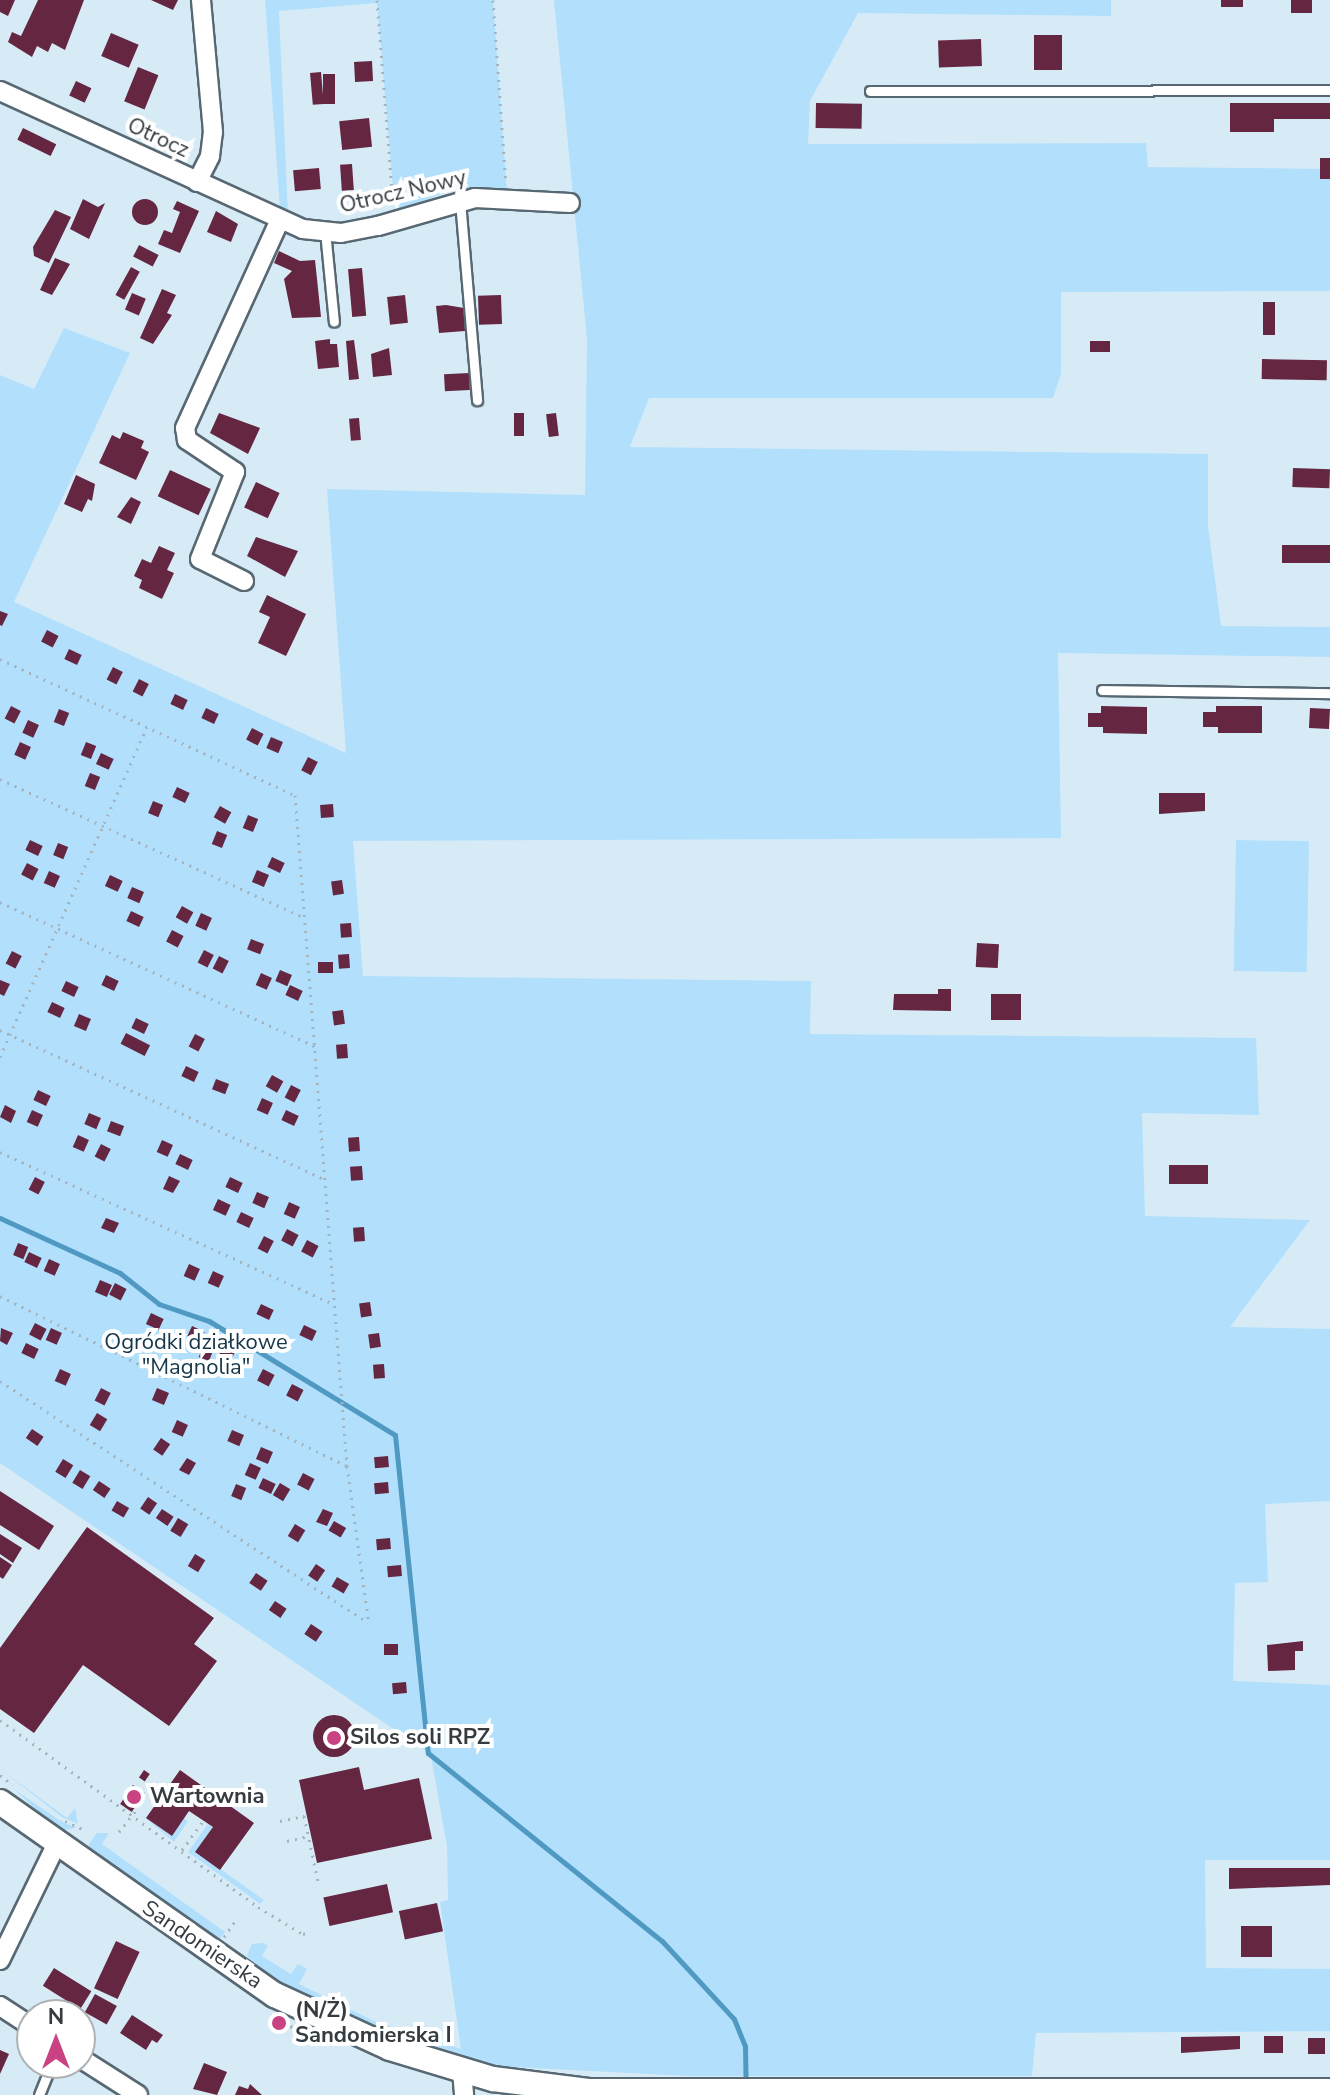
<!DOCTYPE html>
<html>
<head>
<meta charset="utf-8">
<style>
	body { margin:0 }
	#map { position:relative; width:1330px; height:2095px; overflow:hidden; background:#d7ebf7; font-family:"Nunito Sans",sans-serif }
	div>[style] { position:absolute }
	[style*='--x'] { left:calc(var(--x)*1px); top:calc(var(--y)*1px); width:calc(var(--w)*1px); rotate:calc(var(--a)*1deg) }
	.green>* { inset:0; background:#b2e0fc; transform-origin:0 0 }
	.stream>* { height:5px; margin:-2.5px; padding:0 2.5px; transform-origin:2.5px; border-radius:2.5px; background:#4f99c2 }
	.building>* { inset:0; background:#642641; transform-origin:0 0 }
	.round { border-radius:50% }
	.path>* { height:3px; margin-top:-1.5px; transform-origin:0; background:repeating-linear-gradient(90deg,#a4b4be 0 2px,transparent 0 8px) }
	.roads { filter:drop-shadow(2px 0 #576873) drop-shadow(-2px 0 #576873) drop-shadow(0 2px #576873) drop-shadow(0 -2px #576873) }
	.service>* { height:9px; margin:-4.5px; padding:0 4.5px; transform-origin:4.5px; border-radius:4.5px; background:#fff }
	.minor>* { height:18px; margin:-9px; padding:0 9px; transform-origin:9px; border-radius:9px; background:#fff }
	.tertiary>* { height:24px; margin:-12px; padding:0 12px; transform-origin:12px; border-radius:12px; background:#fff }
	.dots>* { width:22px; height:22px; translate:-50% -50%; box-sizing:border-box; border:4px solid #fff; border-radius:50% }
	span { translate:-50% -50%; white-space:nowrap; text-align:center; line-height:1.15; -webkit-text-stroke:8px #fff; paint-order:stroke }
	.street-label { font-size:22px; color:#353c41 }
	.park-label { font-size:22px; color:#153749 }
	.poi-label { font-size:22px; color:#353c41; font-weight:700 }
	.left { translate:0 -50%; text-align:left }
	.north { position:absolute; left:16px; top:1999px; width:80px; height:80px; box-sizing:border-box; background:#fff; border:2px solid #aeb1b3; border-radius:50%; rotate:0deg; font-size:22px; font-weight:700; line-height:32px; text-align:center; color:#353c41 }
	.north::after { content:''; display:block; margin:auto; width:28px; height:36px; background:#c94281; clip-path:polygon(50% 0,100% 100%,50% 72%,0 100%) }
</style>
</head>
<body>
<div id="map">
	<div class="green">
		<i style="clip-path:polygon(265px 0,493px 0,507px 193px,478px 187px,446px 192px,395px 212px,377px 3px,279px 11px,288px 215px,280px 209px)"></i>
		<i style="clip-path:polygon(554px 0,1111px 0,1111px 16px,858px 13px,810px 101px,808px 144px,1146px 143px,1148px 167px,1330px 169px,1330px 291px,1061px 292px,1061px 374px,1053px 398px,649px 398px,630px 447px,1208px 454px,1208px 526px,1221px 626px,1330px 627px,1330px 657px,1058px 653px,1061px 838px,353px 841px,363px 976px,811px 981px,810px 1034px,1256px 1038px,1259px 1115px,1142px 1113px,1145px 1216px,1310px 1220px,1230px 1327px,1330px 1329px,1330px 1501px,1265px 1504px,1268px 1582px,1235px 1583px,1233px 1681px,1330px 1685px,1330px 1860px,1205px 1860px,1206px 1968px,1330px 1969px,1330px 2031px,1036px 2033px,1032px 2076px,687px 2076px,496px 2066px,350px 2018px,254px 1968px,247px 1955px,252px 1944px,264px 1943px,268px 1946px,262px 1956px,291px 1974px,298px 1964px,307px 1969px,299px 1984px,374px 2021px,461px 2049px,440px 1902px,448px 1900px,447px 1846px,426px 1729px,426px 1751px,0 1463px,0 375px,34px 389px,64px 328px,130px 353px,14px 602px,346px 753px,327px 489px,585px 495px,587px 339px)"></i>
		<i style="left:1236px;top:840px;width:73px;height:131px;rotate:1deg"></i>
		<i style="clip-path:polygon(0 1769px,67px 1818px,75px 1808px,78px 1824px,62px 1817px)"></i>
		<i style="clip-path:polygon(14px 1789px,59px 1820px,76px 1828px,59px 1831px)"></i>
		<i style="clip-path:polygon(138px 1812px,171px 1836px,184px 1818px,188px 1821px,174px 1842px)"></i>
		<i style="clip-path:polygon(208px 1824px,213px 1827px,196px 1852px,264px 1900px,260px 1904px,188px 1852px)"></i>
		<i style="clip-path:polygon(97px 1833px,109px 1833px,102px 1844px,225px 1932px,220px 1939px,211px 1939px,91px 1853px,89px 1844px)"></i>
	</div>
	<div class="stream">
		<i style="--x:0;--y:1218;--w:132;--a:24.6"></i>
		<i style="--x:120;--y:1273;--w:50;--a:38.5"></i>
		<i style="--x:159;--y:1304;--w:53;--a:18.8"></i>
		<i style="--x:209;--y:1321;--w:218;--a:31.5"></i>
		<i style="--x:395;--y:1435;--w:320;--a:84.1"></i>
		<i style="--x:428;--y:1753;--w:300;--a:38.8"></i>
		<i style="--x:662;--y:1941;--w:106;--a:47.3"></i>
		<i style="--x:734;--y:2019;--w:29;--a:68"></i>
		<i style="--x:745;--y:2046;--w:39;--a:89"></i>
	</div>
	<div class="building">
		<i style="clip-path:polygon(0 0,15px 0,8px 16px,0 12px)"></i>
		<i style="clip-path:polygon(38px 0,84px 0,65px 50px,52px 43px,48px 52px,37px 46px,32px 57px,8px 42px,12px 32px,21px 36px)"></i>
		<i style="clip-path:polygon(151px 0,178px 0,173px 10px)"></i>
		<i style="left:1221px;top:0;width:22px;height:7px"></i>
		<i style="left:1291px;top:0;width:21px;height:13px"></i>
		<i style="left:111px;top:33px;width:30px;height:25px;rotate:23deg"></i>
		<i style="left:1034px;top:35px;width:28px;height:35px"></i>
		<i style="left:981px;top:39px;width:27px;height:43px;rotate:88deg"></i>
		<i style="left:372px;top:61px;width:20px;height:18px;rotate:87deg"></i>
		<i style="left:138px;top:67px;width:22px;height:37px;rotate:22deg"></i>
		<i style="left:321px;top:72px;width:32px;height:11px;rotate:85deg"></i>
		<i style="left:323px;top:74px;width:12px;height:30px"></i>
		<i style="left:76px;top:81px;width:17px;height:16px;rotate:25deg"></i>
		<i style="left:816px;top:103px;width:46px;height:25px;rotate:1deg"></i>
		<i style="clip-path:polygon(1230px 103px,1330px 103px,1330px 119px,1274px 119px,1274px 132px,1230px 132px)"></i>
		<i style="left:369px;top:118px;width:29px;height:30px;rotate:84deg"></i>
		<i style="left:23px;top:128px;width:37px;height:13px;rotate:26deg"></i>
		<i style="left:1320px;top:158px;width:10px;height:21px"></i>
		<i style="left:352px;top:164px;width:26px;height:12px;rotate:86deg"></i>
		<i style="left:319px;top:168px;width:21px;height:26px;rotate:85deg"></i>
		<i class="round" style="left:132px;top:199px;width:26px;height:26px"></i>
		<i style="clip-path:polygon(83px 199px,98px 207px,105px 203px,89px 239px,70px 229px)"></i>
		<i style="clip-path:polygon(177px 201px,199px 211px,180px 253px,158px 244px,164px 230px,172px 233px,180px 212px,173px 209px)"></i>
		<i style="clip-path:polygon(55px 210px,71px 217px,49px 263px,34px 256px,33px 247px)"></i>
		<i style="clip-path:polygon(216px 211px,238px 224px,231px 242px,207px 232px)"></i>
		<i style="left:139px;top:245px;width:22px;height:13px;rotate:27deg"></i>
		<i style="clip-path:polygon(279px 251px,300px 261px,315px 260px,321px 317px,292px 318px,284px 279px,292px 271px,274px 263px)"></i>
		<i style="clip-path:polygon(55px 258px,70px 264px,52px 295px,40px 290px)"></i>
		<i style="left:131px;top:267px;width:10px;height:32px;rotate:29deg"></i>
		<i style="left:362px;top:268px;width:48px;height:14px;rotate:85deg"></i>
		<i style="clip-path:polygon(162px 289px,176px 295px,167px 313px,172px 315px,153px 344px,140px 338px)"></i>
		<i style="left:132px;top:293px;width:15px;height:18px;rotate:23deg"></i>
		<i style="left:405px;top:295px;width:28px;height:18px;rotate:84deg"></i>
		<i style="left:501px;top:295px;width:29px;height:23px;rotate:88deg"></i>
		<i style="left:1263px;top:302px;width:12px;height:33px"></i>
		<i style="clip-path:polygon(446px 305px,464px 308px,465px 331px,439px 333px,436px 306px)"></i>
		<i style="clip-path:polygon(330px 339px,330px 344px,337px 344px,339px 367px,318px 369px,315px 341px)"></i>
		<i style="clip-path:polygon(354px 340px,359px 379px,349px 380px,346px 341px)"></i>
		<i style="left:1090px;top:341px;width:20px;height:11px"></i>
		<i style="clip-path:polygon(389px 348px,392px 375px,373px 377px,371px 354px)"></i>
		<i style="left:1262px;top:359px;width:65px;height:20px;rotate:1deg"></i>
		<i style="left:469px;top:373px;width:17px;height:25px;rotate:87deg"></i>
		<i style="clip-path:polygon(219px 413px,260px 428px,248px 454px,210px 433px)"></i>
		<i style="left:514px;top:413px;width:10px;height:23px"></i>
		<i style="left:556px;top:413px;width:23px;height:10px;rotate:83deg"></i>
		<i style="left:359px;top:418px;width:22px;height:10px;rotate:85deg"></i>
		<i style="clip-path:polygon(123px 432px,144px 441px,141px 448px,149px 452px,136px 480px,99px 463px,112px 435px,120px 439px)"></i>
		<i style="left:1293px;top:468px;width:37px;height:19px;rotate:2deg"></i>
		<i style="left:170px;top:470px;width:45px;height:29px;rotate:25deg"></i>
		<i style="clip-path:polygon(76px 475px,95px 484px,92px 501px,88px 499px,82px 512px,64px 504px)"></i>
		<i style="left:256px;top:482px;width:26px;height:28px;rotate:25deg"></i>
		<i style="clip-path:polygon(131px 497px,141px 502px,131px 524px,117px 517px)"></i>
		<i style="clip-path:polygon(256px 537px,298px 551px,285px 577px,247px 556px)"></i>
		<i style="left:1282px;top:545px;width:48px;height:18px"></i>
		<i style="clip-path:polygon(159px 546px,175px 553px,167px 570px,174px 573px,162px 599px,139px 588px,142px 580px,134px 576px,142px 559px,151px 563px)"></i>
		<i style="clip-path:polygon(267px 595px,306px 614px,286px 656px,258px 643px,270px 617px,259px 612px)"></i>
		<i style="clip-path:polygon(0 611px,8px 614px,2px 626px,0 625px)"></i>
		<i style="left:47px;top:630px;width:13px;height:13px;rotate:27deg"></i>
		<i style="left:69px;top:649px;width:14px;height:11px;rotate:25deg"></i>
		<i style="left:113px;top:667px;width:11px;height:14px;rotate:27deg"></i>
		<i style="left:139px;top:679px;width:11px;height:14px;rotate:27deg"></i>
		<i style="left:175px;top:694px;width:14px;height:11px;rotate:25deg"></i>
		<i style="left:11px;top:706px;width:11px;height:14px;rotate:27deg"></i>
		<i style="clip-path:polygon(1101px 706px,1147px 707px,1147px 734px,1103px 733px,1103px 727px,1088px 727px,1088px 713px,1101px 713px)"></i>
		<i style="clip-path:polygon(1216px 706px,1262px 706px,1262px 733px,1218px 733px,1218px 727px,1203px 727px,1203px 712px,1216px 712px)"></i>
		<i style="left:206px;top:708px;width:14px;height:11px;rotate:25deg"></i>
		<i style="left:1310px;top:708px;width:20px;height:20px;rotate:3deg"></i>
		<i style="left:59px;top:709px;width:11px;height:14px;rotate:22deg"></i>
		<i style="left:28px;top:720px;width:12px;height:14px;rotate:24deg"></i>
		<i style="left:252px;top:728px;width:13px;height:13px;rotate:27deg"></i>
		<i style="left:271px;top:737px;width:13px;height:12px;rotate:23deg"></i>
		<i style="left:20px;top:742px;width:12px;height:14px;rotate:24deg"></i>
		<i style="left:86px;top:742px;width:11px;height:14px;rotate:22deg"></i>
		<i style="left:101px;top:753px;width:14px;height:12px;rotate:25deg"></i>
		<i style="left:308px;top:757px;width:11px;height:15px;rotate:27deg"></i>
		<i style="left:90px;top:773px;width:11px;height:14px;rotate:22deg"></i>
		<i style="left:177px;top:787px;width:14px;height:11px;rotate:25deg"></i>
		<i style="clip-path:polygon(1159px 793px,1205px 793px,1205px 811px,1159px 814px)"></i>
		<i style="left:153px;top:801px;width:11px;height:13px;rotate:22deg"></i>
		<i style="left:333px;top:804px;width:13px;height:13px;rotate:86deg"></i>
		<i style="left:220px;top:806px;width:13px;height:13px;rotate:29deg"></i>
		<i style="left:248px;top:815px;width:11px;height:14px;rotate:22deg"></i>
		<i style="left:217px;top:831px;width:11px;height:14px;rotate:22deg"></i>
		<i style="left:30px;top:840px;width:14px;height:11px;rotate:25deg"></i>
		<i style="left:58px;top:843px;width:11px;height:13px;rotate:22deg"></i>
		<i style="left:272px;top:857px;width:14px;height:11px;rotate:25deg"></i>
		<i style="left:27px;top:863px;width:13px;height:13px;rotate:27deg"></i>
		<i style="left:257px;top:870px;width:13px;height:13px;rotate:23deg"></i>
		<i style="left:49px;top:871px;width:12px;height:13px;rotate:24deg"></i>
		<i style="left:110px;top:875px;width:14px;height:12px;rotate:25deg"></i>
		<i style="left:342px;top:880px;width:14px;height:11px;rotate:82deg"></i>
		<i style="left:132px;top:887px;width:13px;height:12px;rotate:23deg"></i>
		<i style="left:182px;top:906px;width:13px;height:13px;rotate:29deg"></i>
		<i style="left:131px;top:911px;width:14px;height:11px;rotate:25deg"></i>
		<i style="left:201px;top:913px;width:12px;height:14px;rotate:24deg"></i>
		<i style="left:351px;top:923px;width:14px;height:11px;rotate:86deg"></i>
		<i style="left:172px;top:930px;width:13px;height:13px;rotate:27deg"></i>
		<i style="left:251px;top:939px;width:14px;height:11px;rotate:21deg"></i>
		<i style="left:977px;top:943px;width:22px;height:24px;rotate:3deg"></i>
		<i style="left:204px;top:950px;width:11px;height:14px;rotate:27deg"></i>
		<i style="left:12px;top:951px;width:11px;height:14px;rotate:27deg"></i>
		<i style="left:349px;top:954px;width:14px;height:11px;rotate:86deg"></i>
		<i style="left:219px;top:956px;width:11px;height:14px;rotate:27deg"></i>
		<i style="left:333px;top:962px;width:11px;height:15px;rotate:90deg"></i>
		<i style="left:280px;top:970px;width:13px;height:12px;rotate:23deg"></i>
		<i style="left:261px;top:973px;width:12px;height:13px;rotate:24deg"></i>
		<i style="left:106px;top:975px;width:14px;height:11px;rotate:25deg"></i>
		<i style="clip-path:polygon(0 980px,10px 984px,4px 996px,0 994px)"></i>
		<i style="left:66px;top:981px;width:14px;height:11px;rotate:25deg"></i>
		<i style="left:290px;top:985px;width:14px;height:11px;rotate:25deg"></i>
		<i style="clip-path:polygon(938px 989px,951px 989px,951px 1011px,893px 1010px,894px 994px,938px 994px)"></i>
		<i style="left:991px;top:994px;width:30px;height:26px"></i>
		<i style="left:52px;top:1002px;width:14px;height:11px;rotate:25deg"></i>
		<i style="left:343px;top:1010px;width:14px;height:11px;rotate:82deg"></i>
		<i style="left:79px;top:1014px;width:13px;height:13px;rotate:23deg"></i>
		<i style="left:136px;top:1018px;width:14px;height:11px;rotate:25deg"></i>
		<i style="left:126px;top:1033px;width:27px;height:12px;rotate:27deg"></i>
		<i style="left:195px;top:1034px;width:11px;height:14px;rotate:27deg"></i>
		<i style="left:347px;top:1044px;width:14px;height:11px;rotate:86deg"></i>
		<i style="left:186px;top:1066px;width:14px;height:11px;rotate:25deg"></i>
		<i style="left:272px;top:1075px;width:13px;height:13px;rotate:29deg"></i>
		<i style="left:216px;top:1079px;width:14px;height:11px;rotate:21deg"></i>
		<i style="left:291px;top:1085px;width:11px;height:14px;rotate:27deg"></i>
		<i style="left:38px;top:1090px;width:14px;height:11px;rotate:25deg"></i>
		<i style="left:262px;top:1098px;width:12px;height:13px;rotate:24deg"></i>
		<i style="clip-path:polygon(5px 1105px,16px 1111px,11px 1123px,0 1117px)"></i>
		<i style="left:32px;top:1110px;width:12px;height:13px;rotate:24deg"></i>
		<i style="left:286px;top:1110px;width:14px;height:11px;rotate:25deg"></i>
		<i style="left:89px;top:1113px;width:13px;height:12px;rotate:23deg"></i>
		<i style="left:111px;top:1121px;width:14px;height:11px;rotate:21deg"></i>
		<i style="left:78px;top:1135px;width:12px;height:13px;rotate:24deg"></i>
		<i style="left:359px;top:1137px;width:14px;height:11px;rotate:86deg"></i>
		<i style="left:162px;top:1140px;width:12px;height:13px;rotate:24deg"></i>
		<i style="left:101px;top:1144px;width:11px;height:14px;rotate:27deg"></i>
		<i style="left:180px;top:1154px;width:14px;height:11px;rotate:25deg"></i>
		<i style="left:1169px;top:1165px;width:39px;height:19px"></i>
		<i style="left:362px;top:1166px;width:14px;height:12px;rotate:86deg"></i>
		<i style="clip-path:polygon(169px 1176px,180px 1181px,173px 1193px,163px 1189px)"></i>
		<i style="left:35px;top:1177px;width:11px;height:14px;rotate:27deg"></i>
		<i style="left:230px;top:1177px;width:14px;height:11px;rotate:25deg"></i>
		<i style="left:257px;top:1192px;width:13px;height:12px;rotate:23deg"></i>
		<i style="left:218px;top:1199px;width:14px;height:12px;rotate:25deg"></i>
		<i style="left:289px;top:1202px;width:12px;height:13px;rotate:24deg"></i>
		<i style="left:241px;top:1212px;width:14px;height:11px;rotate:25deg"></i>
		<i style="clip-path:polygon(106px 1218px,119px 1223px,114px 1233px,101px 1228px)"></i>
		<i style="left:364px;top:1227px;width:14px;height:11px;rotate:86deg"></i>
		<i style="left:287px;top:1229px;width:13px;height:13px;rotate:27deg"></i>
		<i style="left:264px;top:1236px;width:11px;height:14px;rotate:27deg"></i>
		<i style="left:307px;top:1240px;width:13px;height:13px;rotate:27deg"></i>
		<i style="left:18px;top:1243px;width:11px;height:13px;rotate:22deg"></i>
		<i style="left:29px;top:1252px;width:14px;height:11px;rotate:25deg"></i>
		<i style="left:49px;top:1259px;width:12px;height:13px;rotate:24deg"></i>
		<i style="left:189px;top:1264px;width:12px;height:13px;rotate:24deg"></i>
		<i style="left:213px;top:1271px;width:12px;height:13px;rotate:24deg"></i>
		<i style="left:100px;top:1280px;width:13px;height:13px;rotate:23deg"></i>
		<i style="left:115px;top:1283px;width:13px;height:13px;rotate:27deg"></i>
		<i style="left:370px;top:1302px;width:14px;height:11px;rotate:82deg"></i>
		<i style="left:261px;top:1304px;width:14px;height:11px;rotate:25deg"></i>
		<i style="left:151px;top:1313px;width:14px;height:12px;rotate:25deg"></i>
		<i style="left:35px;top:1323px;width:13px;height:13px;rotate:27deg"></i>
		<i style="left:304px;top:1325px;width:14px;height:11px;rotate:25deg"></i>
		<i style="left:192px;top:1326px;width:14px;height:11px;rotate:25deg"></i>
		<i style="clip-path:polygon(1px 1328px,13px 1333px,7px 1345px,0 1341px)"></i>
		<i style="left:51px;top:1328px;width:12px;height:13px;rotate:24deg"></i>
		<i style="left:379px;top:1333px;width:14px;height:11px;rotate:82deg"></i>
		<i style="left:26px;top:1343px;width:14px;height:11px;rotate:25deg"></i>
		<i style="left:204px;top:1344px;width:11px;height:14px;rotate:22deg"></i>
		<i style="left:224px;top:1344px;width:13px;height:12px;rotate:23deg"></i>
		<i style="left:384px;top:1364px;width:14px;height:11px;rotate:86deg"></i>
		<i style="left:60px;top:1369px;width:12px;height:13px;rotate:24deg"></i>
		<i style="left:263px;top:1369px;width:13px;height:13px;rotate:27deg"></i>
		<i style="left:292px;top:1384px;width:13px;height:13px;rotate:27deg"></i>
		<i style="left:101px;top:1388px;width:11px;height:14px;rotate:27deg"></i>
		<i style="left:157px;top:1388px;width:13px;height:13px;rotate:23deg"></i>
		<i style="left:97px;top:1413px;width:12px;height:14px;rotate:31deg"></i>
		<i style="left:177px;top:1420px;width:12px;height:13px;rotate:24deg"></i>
		<i style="left:32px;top:1429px;width:14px;height:11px;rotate:34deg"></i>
		<i style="left:232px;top:1430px;width:13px;height:12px;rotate:23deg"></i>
		<i style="left:161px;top:1438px;width:11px;height:14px;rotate:34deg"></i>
		<i style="left:261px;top:1447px;width:13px;height:13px;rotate:23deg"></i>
		<i style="left:388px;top:1456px;width:11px;height:14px;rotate:85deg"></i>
		<i style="clip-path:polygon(187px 1458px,196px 1463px,189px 1475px,179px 1470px)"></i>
		<i style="left:63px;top:1459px;width:12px;height:15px;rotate:31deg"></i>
		<i style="left:250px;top:1463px;width:12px;height:13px;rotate:24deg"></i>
		<i style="left:80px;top:1470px;width:12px;height:15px;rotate:31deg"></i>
		<i style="left:303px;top:1473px;width:13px;height:13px;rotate:27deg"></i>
		<i style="left:263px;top:1478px;width:14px;height:11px;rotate:25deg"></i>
		<i style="left:99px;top:1481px;width:14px;height:11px;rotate:34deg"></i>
		<i style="left:388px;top:1482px;width:11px;height:14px;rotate:85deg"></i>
		<i style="left:280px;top:1483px;width:12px;height:14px;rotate:31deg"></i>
		<i style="left:236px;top:1484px;width:11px;height:13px;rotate:22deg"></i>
		<i style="clip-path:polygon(0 1491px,54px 1526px,39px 1550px,0 1525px)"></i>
		<i style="left:148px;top:1497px;width:11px;height:14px;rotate:34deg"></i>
		<i style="left:117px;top:1501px;width:14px;height:11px;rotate:30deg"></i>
		<i style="left:162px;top:1509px;width:14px;height:11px;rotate:34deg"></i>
		<i style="clip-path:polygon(323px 1509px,333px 1513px,327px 1526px,316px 1522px)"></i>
		<i style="left:178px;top:1518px;width:12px;height:15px;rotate:31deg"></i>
		<i style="left:334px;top:1521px;width:14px;height:11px;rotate:30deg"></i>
		<i style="left:295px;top:1524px;width:12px;height:14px;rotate:31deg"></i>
		<i style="clip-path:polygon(87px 1527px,214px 1618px,194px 1644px,217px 1661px,169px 1726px,83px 1665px,34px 1733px,0 1709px,0 1648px)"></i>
		<i style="clip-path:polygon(0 1534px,22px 1548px,13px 1563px,0 1554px)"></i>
		<i style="left:390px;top:1538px;width:11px;height:14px;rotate:85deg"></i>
		<i style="left:195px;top:1554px;width:12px;height:14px;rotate:31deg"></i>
		<i style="clip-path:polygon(0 1557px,12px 1565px,3px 1579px,0 1577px)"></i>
		<i style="left:316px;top:1564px;width:11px;height:14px;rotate:34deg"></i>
		<i style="left:401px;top:1565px;width:11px;height:14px;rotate:85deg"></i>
		<i style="left:256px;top:1573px;width:14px;height:12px;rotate:34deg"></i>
		<i style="left:337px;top:1577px;width:14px;height:11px;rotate:30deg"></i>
		<i style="left:275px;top:1601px;width:14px;height:11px;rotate:34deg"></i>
		<i style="left:311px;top:1624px;width:14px;height:12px;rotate:34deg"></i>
		<i style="clip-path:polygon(1303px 1641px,1303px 1651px,1295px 1651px,1295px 1670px,1268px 1671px,1267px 1645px)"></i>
		<i style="left:384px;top:1644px;width:14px;height:11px"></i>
		<i style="left:406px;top:1682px;width:11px;height:14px;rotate:85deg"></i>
		<i class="round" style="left:313px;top:1715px;width:42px;height:42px"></i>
		<i style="clip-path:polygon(359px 1767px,364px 1790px,419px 1778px,432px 1839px,317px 1863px,299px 1780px)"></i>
		<i style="left:144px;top:1770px;width:7px;height:9px;rotate:34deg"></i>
		<i style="clip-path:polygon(180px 1770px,254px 1823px,220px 1870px,195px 1852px,213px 1827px,189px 1811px,172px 1836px,146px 1818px)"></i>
		<i style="left:133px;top:1785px;width:14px;height:23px;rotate:34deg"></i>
		<i style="clip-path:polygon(1229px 1868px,1330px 1868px,1330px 1885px,1229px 1889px)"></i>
		<i style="left:387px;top:1884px;width:29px;height:65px;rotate:78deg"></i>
		<i style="left:437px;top:1903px;width:29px;height:39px;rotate:78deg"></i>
		<i style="left:1241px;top:1926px;width:31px;height:31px"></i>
		<i style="left:116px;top:1941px;width:26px;height:52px;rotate:25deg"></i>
		<i style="left:54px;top:1968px;width:44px;height:21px;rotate:32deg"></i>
		<i style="left:95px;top:1994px;width:25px;height:21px;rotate:29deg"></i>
		<i style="clip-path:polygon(132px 2015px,163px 2035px,157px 2043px,152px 2040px,146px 2050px,120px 2033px)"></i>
		<i style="clip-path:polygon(1240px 2036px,1240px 2049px,1181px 2053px,1181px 2037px)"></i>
		<i style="left:1264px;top:2036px;width:19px;height:17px"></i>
		<i style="left:1308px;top:2038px;width:17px;height:16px"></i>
		<i style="clip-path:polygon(0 2050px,9px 2054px,0 2074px)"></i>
		<i style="clip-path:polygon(204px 2063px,227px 2072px,217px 2095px,193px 2089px)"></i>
		<i style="clip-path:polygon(250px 2084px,262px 2095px,235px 2095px,239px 2086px,248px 2089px)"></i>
	</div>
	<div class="path">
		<i style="--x:377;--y:0;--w:204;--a:85.5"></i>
		<i style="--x:493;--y:0;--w:184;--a:86"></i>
		<i style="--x:0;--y:659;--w:325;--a:24.8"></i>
		<i style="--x:295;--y:795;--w:673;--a:85.57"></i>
		<i style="--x:347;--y:1466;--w:160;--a:82.1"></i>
		<i style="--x:0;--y:779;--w:335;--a:24.5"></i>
		<i style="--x:0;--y:902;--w:346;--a:24.6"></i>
		<i style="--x:0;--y:1030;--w:359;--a:24.7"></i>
		<i style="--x:0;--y:1057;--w:361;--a:-66"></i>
		<i style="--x:0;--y:1152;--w:368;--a:24.5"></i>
		<i style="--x:0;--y:1296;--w:386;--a:26.1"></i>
		<i style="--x:0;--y:1381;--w:440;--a:33.3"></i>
		<i style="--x:0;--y:1720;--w:319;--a:35.9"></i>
		<i style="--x:258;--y:1907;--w:52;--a:31"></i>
		<i style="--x:303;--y:1934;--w:7;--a:-16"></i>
		<i style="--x:0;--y:1775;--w:16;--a:38"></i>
		<i style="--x:65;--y:1821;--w:23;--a:25"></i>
		<i style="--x:280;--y:1821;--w:25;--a:-12"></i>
		<i style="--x:304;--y:1816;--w:66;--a:77.8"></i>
		<i style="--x:119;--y:1832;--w:28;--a:-52"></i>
		<i style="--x:287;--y:1841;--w:22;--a:-13"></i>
		<i style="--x:182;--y:1850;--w:36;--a:-54"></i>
		<i style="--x:224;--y:1937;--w:24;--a:-55"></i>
		<i style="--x:283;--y:2023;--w:28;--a:23"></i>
	</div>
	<div class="roads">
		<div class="service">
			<i style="--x:870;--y:91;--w:460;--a:-0.1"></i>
			<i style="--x:460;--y:201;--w:200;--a:85.1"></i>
			<i style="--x:325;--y:231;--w:91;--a:84.4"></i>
			<i style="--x:1102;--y:690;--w:228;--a:0.8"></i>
			<i style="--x:39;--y:2095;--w:35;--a:-68"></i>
		</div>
		<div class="minor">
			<i style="--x:0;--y:91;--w:333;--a:24.5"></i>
			<i style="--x:303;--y:229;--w:38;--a:6"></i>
			<i style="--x:341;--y:233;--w:38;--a:-11"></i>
			<i style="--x:378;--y:226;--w:101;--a:-16.1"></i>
			<i style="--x:475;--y:198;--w:95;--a:3"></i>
			<i style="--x:197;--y:182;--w:29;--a:-63"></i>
			<i style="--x:210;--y:156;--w:24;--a:-83"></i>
			<i style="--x:213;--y:132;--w:133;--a:-95.2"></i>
			<i style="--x:244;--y:581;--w:49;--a:-153.4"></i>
			<i style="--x:200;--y:559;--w:94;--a:-68.1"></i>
			<i style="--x:235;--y:472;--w:58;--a:-146.3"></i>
			<i style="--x:187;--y:440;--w:12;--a:-99"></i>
			<i style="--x:185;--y:428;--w:229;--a:-65.5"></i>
			<i style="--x:0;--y:1960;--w:130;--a:-64"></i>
			<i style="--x:0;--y:2006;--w:38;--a:33"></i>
			<i style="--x:80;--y:2058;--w:69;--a:32.5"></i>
			<i style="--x:462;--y:2071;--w:24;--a:85"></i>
		</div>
		<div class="tertiary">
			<i style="--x:0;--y:1802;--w:336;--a:35.1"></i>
			<i style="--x:275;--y:1995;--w:127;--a:24.7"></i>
			<i style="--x:390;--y:2048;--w:108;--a:16.8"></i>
			<i style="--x:493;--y:2079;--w:98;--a:7.1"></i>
			<i style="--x:590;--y:2091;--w:740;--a:0"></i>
		</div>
	</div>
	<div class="dots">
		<i style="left:334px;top:1738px;background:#c94281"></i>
		<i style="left:134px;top:1797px;background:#c94281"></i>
		<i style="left:279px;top:2023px;background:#c94281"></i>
	</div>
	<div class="street-label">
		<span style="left:158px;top:138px;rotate:25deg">Otrocz</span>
		<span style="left:403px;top:192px;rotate:-13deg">Otrocz Nowy</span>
		<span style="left:202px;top:1945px;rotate:34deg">Sandomierska</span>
	</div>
	<div class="park-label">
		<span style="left:196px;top:1355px">Ogródki działkowe<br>"Magnolia"</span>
	</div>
	<div class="poi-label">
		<span class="left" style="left:350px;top:1738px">Silos soli RPZ</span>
		<span class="left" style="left:150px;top:1797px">Wartownia</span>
		<span class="left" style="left:295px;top:2023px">(N/Ż)<br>Sandomierska I</span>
	</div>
	<div class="north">N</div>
</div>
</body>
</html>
